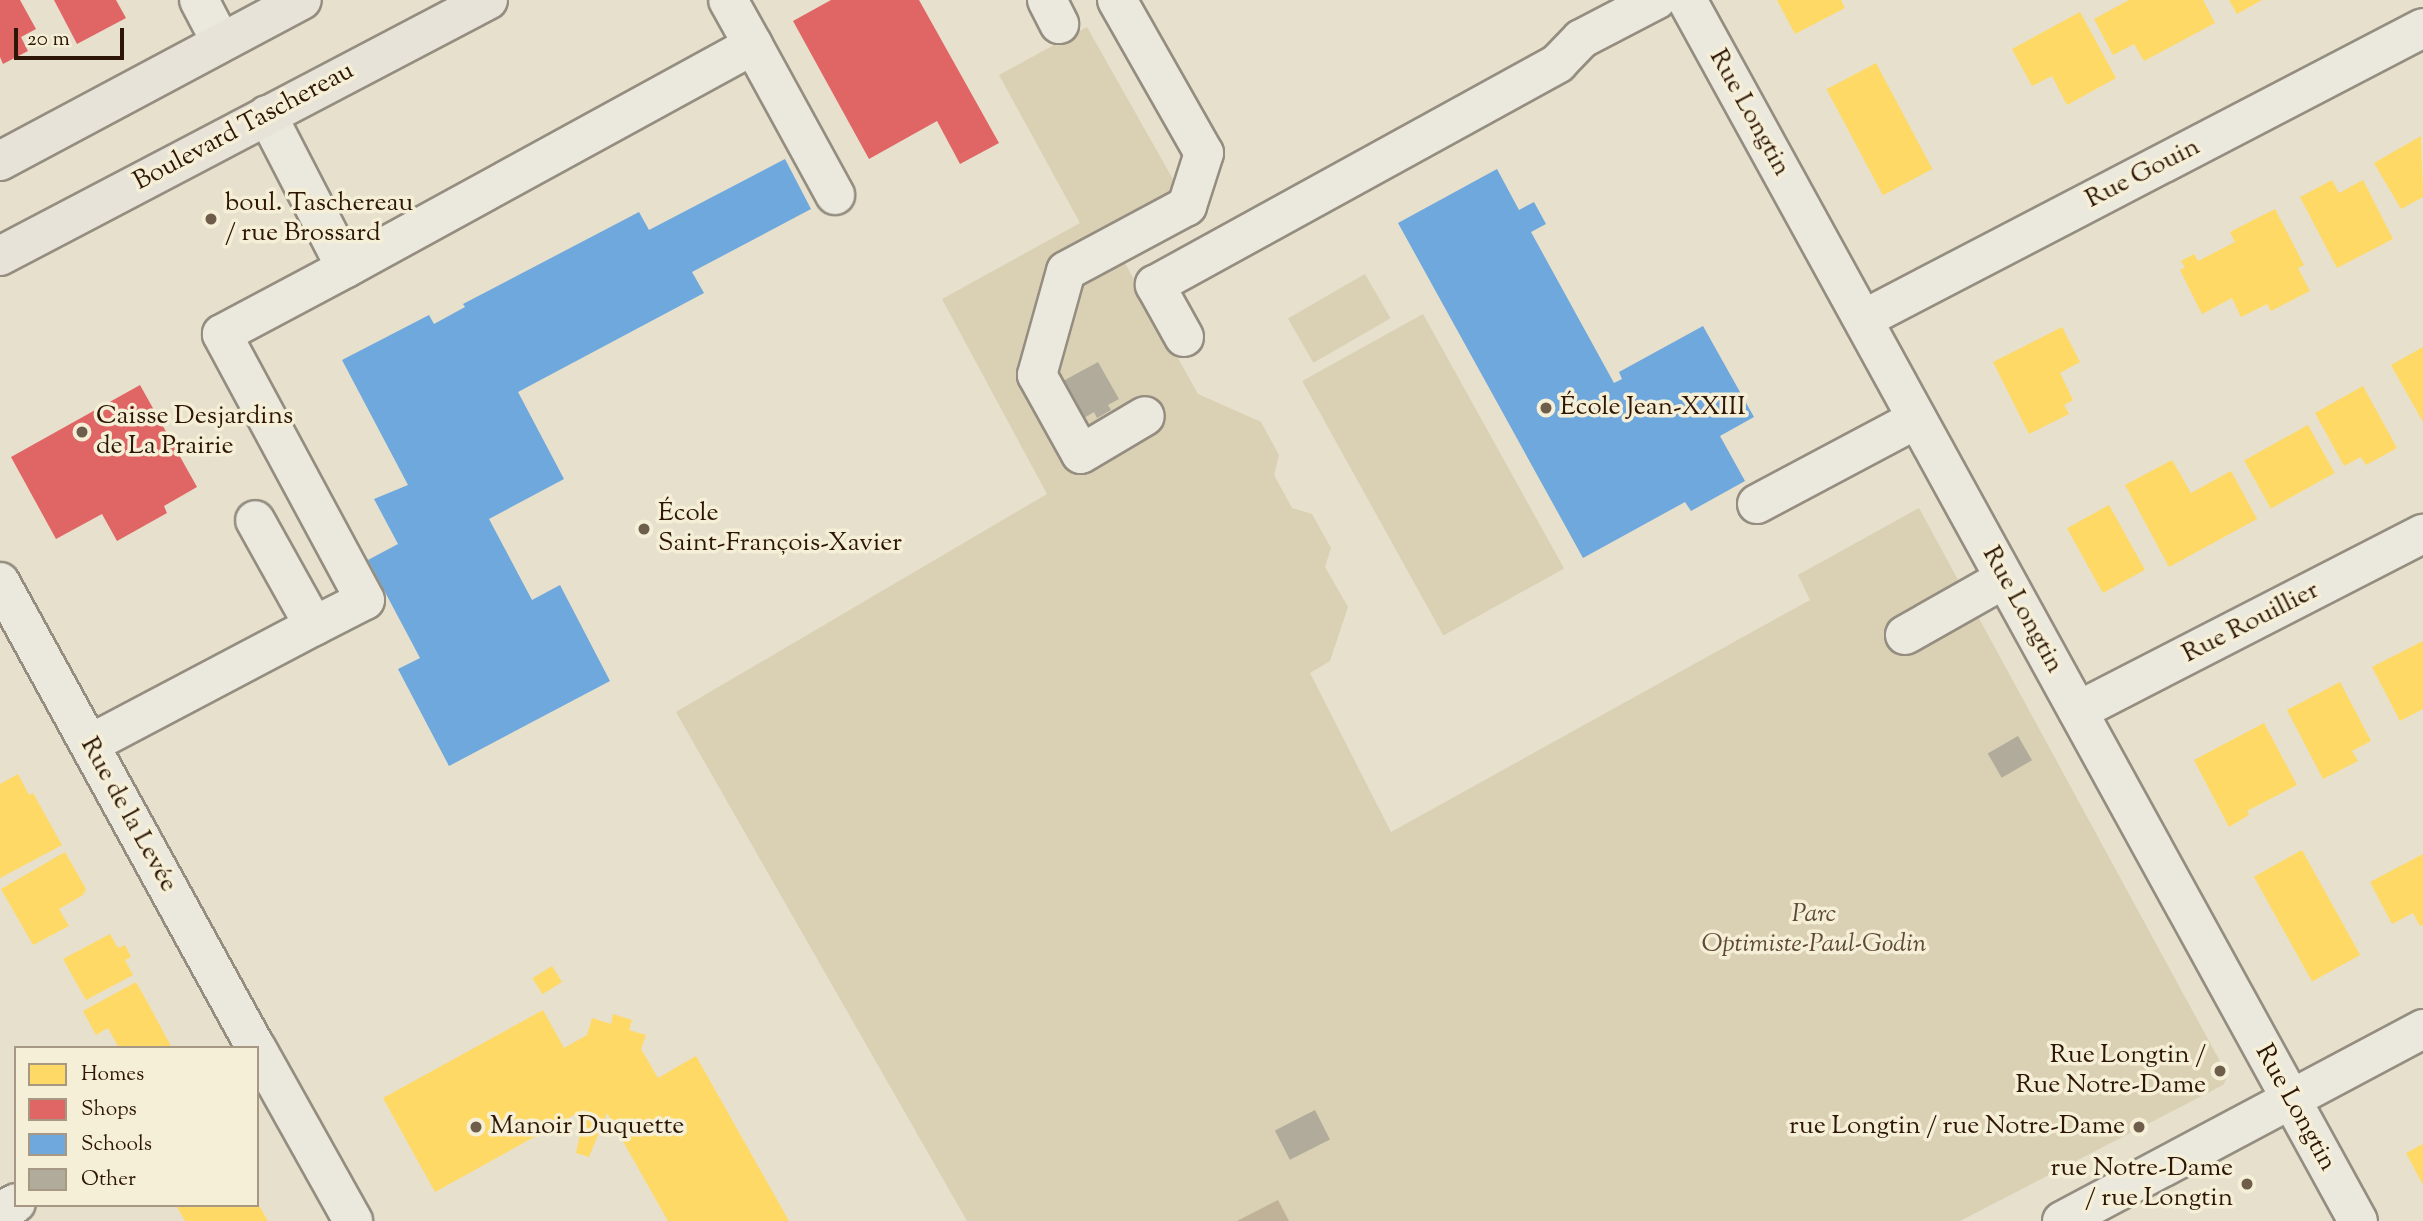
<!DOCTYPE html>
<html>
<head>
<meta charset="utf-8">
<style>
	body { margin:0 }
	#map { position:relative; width:2423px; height:1221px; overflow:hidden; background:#e6e0cc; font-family:"Sorts Mill Goudy",serif }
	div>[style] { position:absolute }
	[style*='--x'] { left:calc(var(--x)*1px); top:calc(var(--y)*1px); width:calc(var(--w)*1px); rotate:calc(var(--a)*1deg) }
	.green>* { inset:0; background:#dad0b4; transform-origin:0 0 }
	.water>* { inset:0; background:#bfb298 }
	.homes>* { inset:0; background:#ffd966; transform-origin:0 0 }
	.shops>* { inset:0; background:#e06666 }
	.schools>* { inset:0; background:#6fa8dc }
	.building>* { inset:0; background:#b1ab9c; transform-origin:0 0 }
	.roads { filter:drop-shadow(2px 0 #948d80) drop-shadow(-2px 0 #948d80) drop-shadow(0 2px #948d80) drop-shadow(0 -2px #948d80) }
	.minor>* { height:38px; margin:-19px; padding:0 19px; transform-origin:19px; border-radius:19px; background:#ebe8de }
	.major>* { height:38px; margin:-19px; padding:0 19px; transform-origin:19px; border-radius:19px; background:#e8e3d8 }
	.dots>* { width:19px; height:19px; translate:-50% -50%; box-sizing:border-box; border:4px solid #f6efd7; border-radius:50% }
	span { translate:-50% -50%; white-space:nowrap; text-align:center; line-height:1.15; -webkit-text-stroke:7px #f6efd7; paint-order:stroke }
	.street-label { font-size:26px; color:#2d1605 }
	.poi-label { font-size:26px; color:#2d1605 }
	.left { translate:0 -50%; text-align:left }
	.right { translate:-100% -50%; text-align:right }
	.park-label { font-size:26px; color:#5e4a34; font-style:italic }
	.legend { position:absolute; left:14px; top:1046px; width:245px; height:161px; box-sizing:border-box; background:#f6efd7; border:2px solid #a69883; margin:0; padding:9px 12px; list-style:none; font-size:21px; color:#2d1605 }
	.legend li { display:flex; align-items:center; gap:14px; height:35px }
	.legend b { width:35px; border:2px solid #a69883 }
	.scale { position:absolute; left:14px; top:28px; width:110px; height:32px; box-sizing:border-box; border:4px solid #2d1605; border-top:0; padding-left:9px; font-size:21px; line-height:24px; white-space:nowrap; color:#2d1605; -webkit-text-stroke:5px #f6efd7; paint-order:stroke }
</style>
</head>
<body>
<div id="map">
	<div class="green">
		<i style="clip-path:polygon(1087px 27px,1179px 190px,1122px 258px,1198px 394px,1261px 422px,1279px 455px,1274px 475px,1292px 508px,1312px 514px,1331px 548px,1325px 567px,1348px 607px,1330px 661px,1310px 673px,1391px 832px,1810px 600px,1798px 575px,1919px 508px,2228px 1076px,2223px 1085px,1960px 1221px,967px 1221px,676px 712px,1047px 494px,942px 299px,1080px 223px,999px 75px)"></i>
		<i style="left:1365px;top:274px;width:51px;height:89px;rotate:60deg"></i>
		<i style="left:1423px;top:314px;width:291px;height:138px;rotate:61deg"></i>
	</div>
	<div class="water">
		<i style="clip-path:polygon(1278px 1200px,1289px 1221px,1237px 1221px)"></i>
	</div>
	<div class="homes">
		<i style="clip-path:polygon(1777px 0,1841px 0,1845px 8px,1795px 34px)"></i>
		<i style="clip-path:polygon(2129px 0,2203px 0,2215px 23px,2144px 61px,2134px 44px,2113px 55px,2094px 19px)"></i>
		<i style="clip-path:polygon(2229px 0,2262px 0,2237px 14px)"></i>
		<i style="clip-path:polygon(2080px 12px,2116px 78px,2067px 105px,2052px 76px,2032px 86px,2012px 49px)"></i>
		<i style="left:1876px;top:63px;width:120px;height:56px;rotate:62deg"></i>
		<i style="clip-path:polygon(2421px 136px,2423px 197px,2401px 209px,2374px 163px)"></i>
		<i style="clip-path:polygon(2332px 180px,2339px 193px,2363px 180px,2393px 239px,2337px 268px,2300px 197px)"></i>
		<i style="clip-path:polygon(2275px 209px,2304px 265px,2298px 268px,2310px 291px,2271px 311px,2267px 304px,2241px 317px,2232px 298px,2202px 314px,2180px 270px,2185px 267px,2181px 261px,2194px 254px,2198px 261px,2235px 242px,2230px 232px)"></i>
		<i style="clip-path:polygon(2062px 327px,2080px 362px,2060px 373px,2073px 400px,2064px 405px,2069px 414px,2029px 434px,1993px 362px)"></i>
		<i style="clip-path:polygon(2423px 347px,2423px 422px,2391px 365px)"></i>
		<i style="clip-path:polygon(2363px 386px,2397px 448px,2366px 465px,2361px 457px,2344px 466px,2315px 413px)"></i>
		<i style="left:2308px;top:425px;width:55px;height:73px;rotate:61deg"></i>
		<i style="clip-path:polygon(2172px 460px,2191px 493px,2231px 471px,2257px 519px,2169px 567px,2125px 485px)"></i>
		<i style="left:2109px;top:505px;width:74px;height:48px;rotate:61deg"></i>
		<i style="clip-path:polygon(2423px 641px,2423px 709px,2400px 721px,2372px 667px)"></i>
		<i style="clip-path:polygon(2340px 682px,2371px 741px,2352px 751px,2358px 761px,2323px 779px,2287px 710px)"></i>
		<i style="clip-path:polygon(2264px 723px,2297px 785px,2247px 811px,2249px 815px,2229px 827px,2194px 760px)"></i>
		<i style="clip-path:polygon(18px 774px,29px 795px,33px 793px,62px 845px,0 878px,0 784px)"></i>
		<i style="left:2302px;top:850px;width:120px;height:55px;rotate:61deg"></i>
		<i style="clip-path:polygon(65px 852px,86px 889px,83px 895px,59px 909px,69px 926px,33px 945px,1px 889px)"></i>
		<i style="clip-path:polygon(2423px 854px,2423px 925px,2420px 926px,2413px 913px,2392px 924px,2370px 882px)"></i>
		<i style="clip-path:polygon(110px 934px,118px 948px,125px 945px,131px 957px,125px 960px,133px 975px,86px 1000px,63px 959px)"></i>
		<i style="left:552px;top:966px;width:19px;height:23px;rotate:58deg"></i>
		<i style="clip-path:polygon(136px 982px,150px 1007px,172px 1048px,119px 1048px,108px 1028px,96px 1035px,83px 1011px)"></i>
		<i style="clip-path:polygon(543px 1010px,564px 1048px,587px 1035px,592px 1018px,611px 1024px,613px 1014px,632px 1020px,629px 1030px,646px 1035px,641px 1049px,658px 1078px,696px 1056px,789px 1221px,668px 1221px,607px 1113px,589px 1157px,576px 1153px,585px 1109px,435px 1192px,383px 1098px)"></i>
		<i style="clip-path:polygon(2423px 1144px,2423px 1185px,2406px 1153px)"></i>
		<i style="clip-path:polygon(257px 1202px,268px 1221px,185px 1221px,176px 1205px,257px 1205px)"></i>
	</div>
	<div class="shops">
		<i style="clip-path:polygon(0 0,20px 0,36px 29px,21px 37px,28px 51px,3px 64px,0 57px)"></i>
		<i style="clip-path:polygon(54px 0,116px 0,126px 18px,77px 44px)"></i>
		<i style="clip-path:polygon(831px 0,919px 0,999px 143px,960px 164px,937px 121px,869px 159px,793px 21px)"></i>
		<i style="clip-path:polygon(140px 385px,197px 487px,164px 506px,167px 513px,117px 541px,102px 514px,56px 539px,11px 457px)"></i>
	</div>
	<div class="schools">
		<i style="clip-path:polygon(785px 159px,811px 209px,692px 272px,704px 293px,518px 392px,564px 479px,489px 519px,532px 600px,560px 585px,610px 681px,449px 766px,398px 669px,420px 658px,368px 560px,398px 544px,374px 499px,408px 485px,342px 360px,429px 315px,434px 324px,465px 307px,463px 304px,639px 212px,649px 230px)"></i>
		<i style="clip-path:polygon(1497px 169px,1519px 210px,1534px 202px,1546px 224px,1531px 232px,1614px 383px,1622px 379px,1619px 372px,1703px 326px,1754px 417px,1720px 436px,1745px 481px,1691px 511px,1685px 502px,1583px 558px,1398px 223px)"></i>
	</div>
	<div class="building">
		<i style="clip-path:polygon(1098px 362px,1119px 399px,1108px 405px,1111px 410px,1097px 418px,1094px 412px,1084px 418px,1063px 381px)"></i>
		<i style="left:2018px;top:736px;width:28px;height:35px;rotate:60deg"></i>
		<i style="left:1315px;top:1110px;width:33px;height:45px;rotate:63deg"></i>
	</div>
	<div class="roads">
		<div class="minor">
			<i style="--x:199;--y:0;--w:47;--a:62.4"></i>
			<i style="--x:1047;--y:0;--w:27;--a:63"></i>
			<i style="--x:1117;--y:0;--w:176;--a:60.4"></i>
			<i style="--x:1204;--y:153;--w:56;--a:107.8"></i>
			<i style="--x:1187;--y:206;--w:137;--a:151.8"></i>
			<i style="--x:1066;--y:271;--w:108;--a:105.6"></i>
			<i style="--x:1037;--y:375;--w:90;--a:60.9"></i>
			<i style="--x:1081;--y:454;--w:74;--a:-30.7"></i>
			<i style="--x:1687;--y:0;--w:1393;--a:61.21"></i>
			<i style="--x:753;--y:45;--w:171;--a:61.3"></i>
			<i style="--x:267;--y:115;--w:172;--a:62.7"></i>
			<i style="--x:346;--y:268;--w:464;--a:-28.7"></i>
			<i style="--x:753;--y:45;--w:51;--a:-119.1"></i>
			<i style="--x:1864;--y:319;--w:630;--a:-27.5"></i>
			<i style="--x:1184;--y:337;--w:60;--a:-119.1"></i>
			<i style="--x:1155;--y:285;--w:460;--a:-28.8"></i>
			<i style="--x:1558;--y:63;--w:33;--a:-46"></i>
			<i style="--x:1581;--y:39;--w:85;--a:-27.5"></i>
			<i style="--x:1757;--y:504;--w:181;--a:-28"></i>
			<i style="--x:0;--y:582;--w:532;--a:61.22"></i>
			<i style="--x:314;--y:626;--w:57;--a:-27"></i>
			<i style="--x:365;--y:600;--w:302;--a:-118.3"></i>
			<i style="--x:222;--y:334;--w:140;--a:-28"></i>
			<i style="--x:1905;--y:635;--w:114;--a:-29.5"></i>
			<i style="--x:2078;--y:711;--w:388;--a:-27.2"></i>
			<i style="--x:90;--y:744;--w:253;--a:-27.8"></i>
			<i style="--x:314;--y:626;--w:121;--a:-119.1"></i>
			<i style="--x:257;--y:1049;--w:197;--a:60.8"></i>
			<i style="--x:0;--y:1212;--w:18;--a:-29"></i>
			<i style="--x:2062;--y:1221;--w:409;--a:-28"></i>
		</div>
		<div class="major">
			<i style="--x:0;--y:161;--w:342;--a:-28.1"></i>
			<i style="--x:0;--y:256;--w:551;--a:-27.68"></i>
		</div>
	</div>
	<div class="dots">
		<i style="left:211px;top:219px;background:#6e5d4b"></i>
		<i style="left:1546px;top:408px;background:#6e5d4b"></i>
		<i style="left:82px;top:432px;background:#6e5d4b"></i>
		<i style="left:644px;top:529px;background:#6e5d4b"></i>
		<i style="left:2220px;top:1071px;background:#6e5d4b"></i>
		<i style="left:476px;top:1127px;background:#6e5d4b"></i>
		<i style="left:2139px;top:1127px;background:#6e5d4b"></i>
		<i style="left:2247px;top:1184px;background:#6e5d4b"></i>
	</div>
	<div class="street-label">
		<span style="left:1749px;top:113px;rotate:61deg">Rue Longtin</span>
		<span style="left:244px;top:127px;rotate:-28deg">Boulevard Taschereau</span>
		<span style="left:2143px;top:174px;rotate:-27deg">Rue Gouin</span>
		<span style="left:2022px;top:610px;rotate:61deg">Rue Longtin</span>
		<span style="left:2251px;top:623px;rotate:-27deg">Rue Rouillier</span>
		<span style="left:128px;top:815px;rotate:61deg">Rue de la Levée</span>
		<span style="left:2295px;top:1108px;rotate:61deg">Rue Longtin</span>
	</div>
	<div class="poi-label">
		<span class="left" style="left:225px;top:219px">boul. Taschereau<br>/ rue Brossard</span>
		<span class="left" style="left:1560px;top:408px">École Jean-XXIII</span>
		<span class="left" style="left:96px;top:432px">Caisse Desjardins<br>de La Prairie</span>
		<span class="left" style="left:658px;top:529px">École<br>Saint-François-Xavier</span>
		<span class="right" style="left:2206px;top:1071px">Rue Longtin /<br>Rue Notre-Dame</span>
		<span class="left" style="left:490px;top:1127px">Manoir Duquette</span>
		<span class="right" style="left:2125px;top:1127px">rue Longtin / rue Notre-Dame</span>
		<span class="right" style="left:2233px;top:1184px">rue Notre-Dame<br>/ rue Longtin</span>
	</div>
	<div class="park-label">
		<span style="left:1814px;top:930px">Parc<br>Optimiste-Paul-Godin</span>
	</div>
	<ul class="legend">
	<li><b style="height:19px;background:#ffd966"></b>Homes</li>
	<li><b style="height:19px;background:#e06666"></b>Shops</li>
	<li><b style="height:19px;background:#6fa8dc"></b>Schools</li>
	<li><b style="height:19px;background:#b1ab9c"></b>Other</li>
	</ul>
	<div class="scale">20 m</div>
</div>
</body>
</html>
